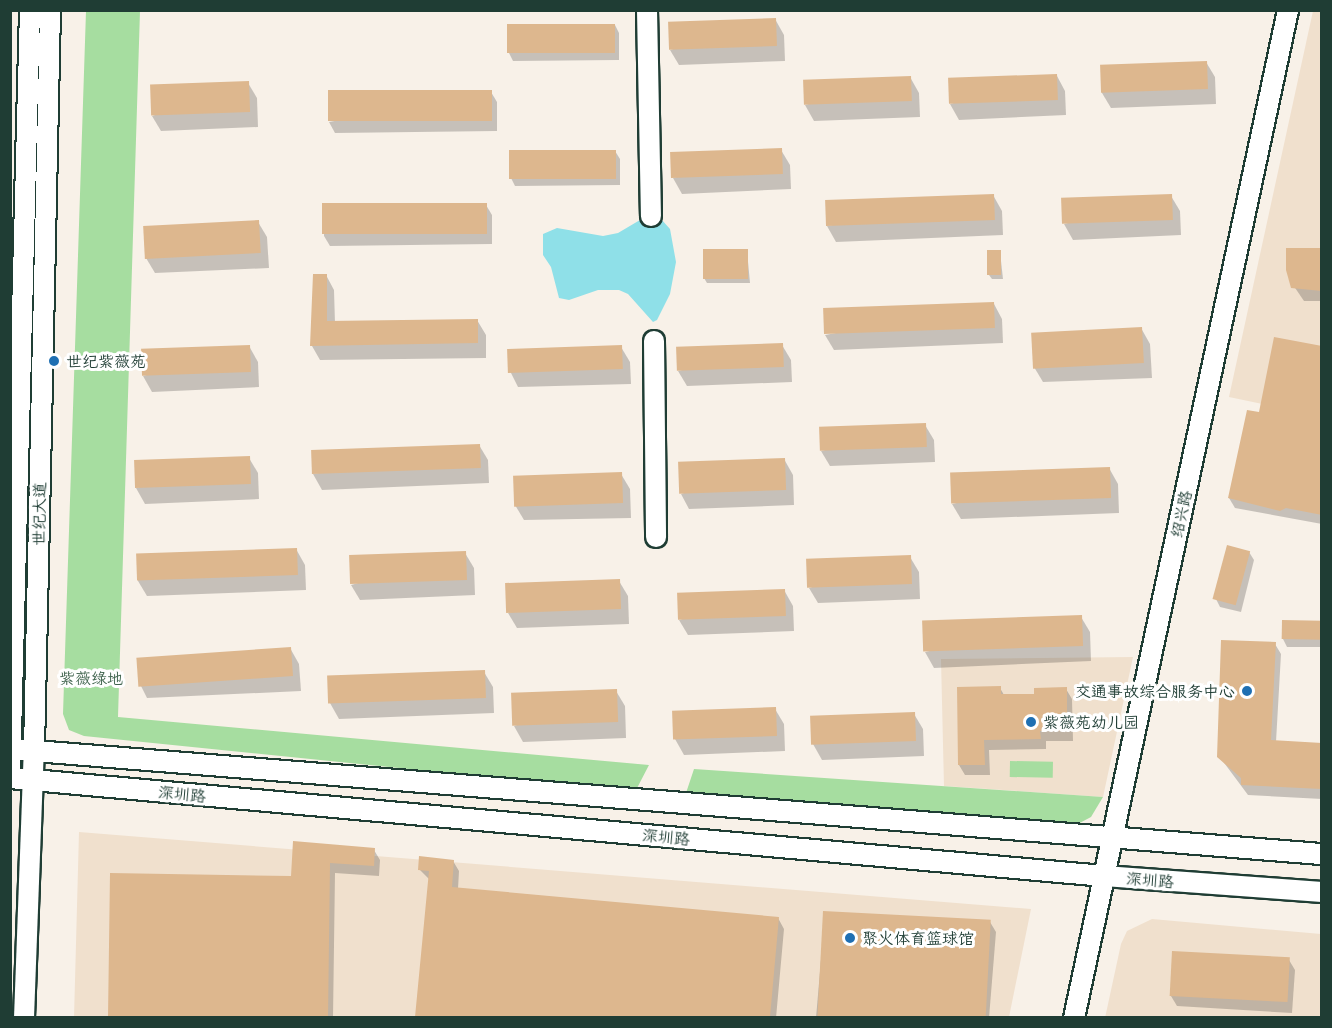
<!DOCTYPE html>
<html>
<head>
<meta charset="utf-8">
<style>
	body { margin:0 }
	#map { position:relative; width:1332px; height:1028px; overflow:hidden; background:#f8f1e8; font-family:"Patrick Hand","LXGW WenKai TC",sans-serif }
	div>[style] { position:absolute }
	[style*='--x'] { left:calc(var(--x)*1px); top:calc(var(--y)*1px); width:calc(var(--w)*1px); rotate:calc(var(--a)*1deg) }
	.built>* { inset:0; background:#f0e0cd }
	.green>* { inset:0; background:#a6dda0; transform-origin:0 0 }
	.water>* { inset:0; background:#8fe0e8 }
	.shadow>* { inset:0; background:#0003 }
	.building>* { inset:0; background:#ddb78e; transform-origin:0 0 }
	.roads { filter:drop-shadow(2px 0 #1f3d34) drop-shadow(-2px 0 #1f3d34) drop-shadow(0 2px #1f3d34) drop-shadow(0 -2px #1f3d34) }
	.minor>* { height:20px; margin:-10px; padding:0 10px; transform-origin:10px; border-radius:10px; background:#fff }
	.dots>* { width:16px; height:16px; translate:-50% -50%; box-sizing:border-box; border:3px solid #fff; border-radius:50% }
	span { translate:-50% -50%; white-space:nowrap; text-align:center; line-height:1.15; -webkit-text-stroke:6px #fff; paint-order:stroke }
	.poi-label { font-size:16px; color:#1f3d34 }
	.left { translate:0 -50%; text-align:left }
	.right { translate:-100% -50%; text-align:right }
	.street-label { font-size:16px; color:#1f3d34 }
	.park-label { font-size:16px; color:#41654f }
	.frame { position:absolute; inset:0; border:12px solid #1f3d34; pointer-events:none }
</style>
</head>
<body>
<div id="map">
	<div class="built">
		<i style="clip-path:polygon(1313px 11px,1321px 11px,1321px 416px,1229px 397px)"></i>
		<i style="clip-path:polygon(1133px 657px,1103px 797px,944px 786px,941px 659px)"></i>
		<i style="clip-path:polygon(79px 832px,1031px 909px,1009px 1017px,74px 1018px)"></i>
		<i style="clip-path:polygon(1152px 919px,1321px 934px,1321px 1017px,1105px 1018px,1121px 944px,1127px 931px)"></i>
	</div>
	<div class="green">
		<i style="clip-path:polygon(86px 11px,140px 11px,118px 717px,649px 765px,635px 792px,84px 736px,69px 730px,63px 714px)"></i>
		<i style="left:1010px;top:761px;width:43px;height:16px;rotate:1deg"></i>
		<i style="clip-path:polygon(694px 769px,1103px 797px,1091px 817px,1074px 826px,685px 796px)"></i>
	</div>
	<div class="water">
		<i style="clip-path:polygon(661px 219px,670px 229px,676px 262px,670px 294px,657px 320px,653px 322px,628px 294px,619px 290px,598px 290px,569px 300px,559px 298px,551px 267px,543px 255px,543px 234px,557px 228px,603px 236px,618px 233px,640px 220px)"></i>
	</div>
	<div class="shadow">
		<i style="clip-path:polygon(775px 19px,784px 35px,785px 61px,679px 65px,670px 50px)"></i>
		<i style="clip-path:polygon(615px 25px,619px 33px,619px 60px,513px 61px,509px 53px)"></i>
		<i style="clip-path:polygon(1206px 62px,1215px 77px,1216px 104px,1111px 108px,1102px 93px,1102px 66px)"></i>
		<i style="clip-path:polygon(1057px 76px,1065px 91px,1066px 115px,959px 120px,950px 104px)"></i>
		<i style="clip-path:polygon(910px 77px,919px 93px,920px 117px,814px 121px,805px 105px)"></i>
		<i style="clip-path:polygon(248px 83px,257px 98px,258px 127px,161px 131px,152px 116px)"></i>
		<i style="clip-path:polygon(491px 92px,497px 102px,497px 131px,335px 133px,329px 122px)"></i>
		<i style="clip-path:polygon(781px 150px,790px 165px,791px 189px,682px 194px,673px 178px)"></i>
		<i style="clip-path:polygon(615px 151px,620px 159px,620px 185px,515px 186px,511px 178px)"></i>
		<i style="clip-path:polygon(993px 195px,1002px 211px,1003px 235px,836px 242px,827px 226px)"></i>
		<i style="clip-path:polygon(1171px 196px,1180px 211px,1181px 235px,1073px 240px,1064px 224px)"></i>
		<i style="clip-path:polygon(486px 205px,492px 215px,492px 244px,330px 246px,324px 236px,324px 207px)"></i>
		<i style="clip-path:polygon(258px 222px,267px 237px,269px 268px,155px 273px,146px 258px)"></i>
		<i style="clip-path:polygon(1322px 249px,1322px 301px,1304px 301px,1289px 279px)"></i>
		<i style="clip-path:polygon(747px 251px,750px 283px,707px 283px,704px 278px)"></i>
		<i style="clip-path:polygon(1000px 252px,1003px 279px,992px 279px,989px 275px)"></i>
		<i style="clip-path:polygon(326px 275px,334px 290px,335px 323px,477px 320px,486px 335px,486px 358px,320px 360px,312px 346px,311px 323px)"></i>
		<i style="clip-path:polygon(994px 304px,1002px 319px,1003px 343px,834px 350px,825px 335px)"></i>
		<i style="clip-path:polygon(1141px 328px,1150px 344px,1152px 378px,1043px 382px,1034px 367px)"></i>
		<i style="clip-path:polygon(782px 345px,791px 360px,792px 382px,687px 386px,678px 371px)"></i>
		<i style="clip-path:polygon(249px 346px,258px 362px,259px 387px,152px 392px,143px 376px)"></i>
		<i style="clip-path:polygon(621px 347px,630px 362px,631px 384px,518px 387px,510px 371px)"></i>
		<i style="clip-path:polygon(1322px 348px,1322px 524px,1235px 508px,1229px 498px,1260px 414px)"></i>
		<i style="clip-path:polygon(925px 425px,934px 440px,935px 462px,830px 466px,821px 451px)"></i>
		<i style="clip-path:polygon(479px 445px,488px 460px,489px 483px,322px 490px,313px 474px)"></i>
		<i style="clip-path:polygon(249px 458px,258px 473px,259px 499px,145px 504px,136px 488px)"></i>
		<i style="clip-path:polygon(784px 459px,793px 475px,794px 505px,689px 509px,681px 494px)"></i>
		<i style="clip-path:polygon(1109px 468px,1118px 484px,1119px 513px,961px 519px,952px 504px)"></i>
		<i style="clip-path:polygon(621px 474px,630px 489px,631px 518px,524px 520px,515px 505px)"></i>
		<i style="clip-path:polygon(296px 549px,305px 565px,306px 590px,147px 596px,138px 581px,137px 556px)"></i>
		<i style="clip-path:polygon(1249px 552px,1254px 560px,1241px 612px,1220px 607px,1216px 599px)"></i>
		<i style="clip-path:polygon(465px 553px,474px 568px,475px 595px,360px 600px,351px 585px)"></i>
		<i style="clip-path:polygon(910px 557px,919px 572px,920px 599px,818px 603px,809px 588px)"></i>
		<i style="clip-path:polygon(619px 581px,628px 596px,629px 624px,517px 628px,508px 613px)"></i>
		<i style="clip-path:polygon(784px 590px,793px 606px,794px 631px,688px 635px,679px 620px)"></i>
		<i style="clip-path:polygon(1081px 617px,1090px 632px,1091px 661px,934px 668px,925px 652px)"></i>
		<i style="clip-path:polygon(1322px 623px,1322px 647px,1287px 647px,1283px 639px)"></i>
		<i style="clip-path:polygon(1275px 644px,1281px 654px,1276px 742px,1322px 745px,1322px 799px,1248px 795px,1219px 756px)"></i>
		<i style="clip-path:polygon(290px 648px,299px 664px,301px 691px,147px 698px,139px 682px)"></i>
		<i style="clip-path:polygon(484px 672px,493px 687px,494px 713px,339px 719px,330px 703px)"></i>
		<i style="clip-path:polygon(1000px 688px,1004px 695px,1036px 695px,1066px 689px,1072px 699px,1073px 741px,1046px 741px,1046px 749px,989px 750px,990px 775px,965px 775px,959px 765px)"></i>
		<i style="clip-path:polygon(616px 691px,625px 706px,626px 738px,523px 742px,514px 726px)"></i>
		<i style="clip-path:polygon(775px 709px,784px 724px,785px 751px,684px 755px,675px 739px)"></i>
		<i style="clip-path:polygon(914px 714px,923px 729px,924px 756px,822px 760px,813px 744px)"></i>
		<i style="clip-path:polygon(294px 843px,374px 850px,380px 860px,379px 876px,335px 873px,333px 1018px,109px 1018px,112px 875px,292px 878px)"></i>
		<i style="clip-path:polygon(453px 861px,459px 871px,458px 889px,778px 918px,784px 929px,776px 1018px,417px 1018px,430px 880px,420px 870px)"></i>
		<i style="clip-path:polygon(825px 913px,990px 922px,996px 932px,989px 1018px,816px 1018px)"></i>
		<i style="clip-path:polygon(1289px 960px,1295px 970px,1292px 1013px,1177px 1006px,1171px 996px)"></i>
	</div>
	<div class="building">
		<i style="left:776px;top:18px;width:28px;height:108px;rotate:88deg"></i>
		<i style="left:507px;top:24px;width:108px;height:29px"></i>
		<i style="left:1207px;top:61px;width:28px;height:107px;rotate:88deg"></i>
		<i style="left:1057px;top:74px;width:26px;height:109px;rotate:88deg"></i>
		<i style="left:911px;top:76px;width:25px;height:108px;rotate:88deg"></i>
		<i style="left:249px;top:81px;width:31px;height:99px;rotate:88deg"></i>
		<i style="left:492px;top:90px;width:31px;height:164px;rotate:90deg"></i>
		<i style="left:782px;top:148px;width:26px;height:112px;rotate:88deg"></i>
		<i style="left:509px;top:150px;width:107px;height:29px"></i>
		<i style="left:994px;top:194px;width:26px;height:169px;rotate:88deg"></i>
		<i style="left:1172px;top:194px;width:26px;height:111px;rotate:88deg"></i>
		<i style="left:487px;top:203px;width:31px;height:165px;rotate:90deg"></i>
		<i style="left:259px;top:220px;width:33px;height:116px;rotate:87deg"></i>
		<i style="clip-path:polygon(1286px 248px,1322px 248px,1322px 291px,1291px 288px,1286px 270px)"></i>
		<i style="left:703px;top:249px;width:45px;height:30px"></i>
		<i style="left:1001px;top:250px;width:25px;height:14px;rotate:90deg"></i>
		<i style="clip-path:polygon(313px 274px,327px 274px,327px 321px,478px 319px,478px 343px,310px 346px)"></i>
		<i style="left:994px;top:302px;width:26px;height:171px;rotate:88deg"></i>
		<i style="left:1142px;top:327px;width:36px;height:111px;rotate:87deg"></i>
		<i style="clip-path:polygon(1274px 337px,1322px 346px,1322px 515px,1286px 508px,1280px 511px,1228px 498px,1247px 410px,1259px 412px)"></i>
		<i style="left:783px;top:343px;width:24px;height:107px;rotate:88deg"></i>
		<i style="left:250px;top:345px;width:27px;height:109px;rotate:88deg"></i>
		<i style="left:622px;top:345px;width:24px;height:115px;rotate:88deg"></i>
		<i style="left:926px;top:423px;width:24px;height:107px;rotate:88deg"></i>
		<i style="left:480px;top:444px;width:24px;height:169px;rotate:88deg"></i>
		<i style="left:250px;top:456px;width:28px;height:116px;rotate:88deg"></i>
		<i style="left:785px;top:458px;width:32px;height:107px;rotate:88deg"></i>
		<i style="left:1110px;top:467px;width:31px;height:160px;rotate:88deg"></i>
		<i style="left:622px;top:472px;width:31px;height:109px;rotate:88deg"></i>
		<i style="left:1227px;top:545px;width:24px;height:56px;rotate:15deg"></i>
		<i style="left:297px;top:548px;width:27px;height:161px;rotate:88deg"></i>
		<i style="left:466px;top:551px;width:29px;height:117px;rotate:88deg"></i>
		<i style="left:911px;top:555px;width:29px;height:105px;rotate:88deg"></i>
		<i style="left:620px;top:579px;width:30px;height:115px;rotate:88deg"></i>
		<i style="left:785px;top:589px;width:27px;height:108px;rotate:88deg"></i>
		<i style="left:1082px;top:615px;width:31px;height:160px;rotate:88deg"></i>
		<i style="left:1282px;top:620px;width:40px;height:19px;rotate:1deg"></i>
		<i style="clip-path:polygon(1221px 640px,1276px 642px,1271px 740px,1322px 743px,1322px 789px,1241px 785px,1241px 778px,1217px 757px)"></i>
		<i style="left:291px;top:647px;width:29px;height:155px;rotate:86deg"></i>
		<i style="left:485px;top:670px;width:28px;height:158px;rotate:88deg"></i>
		<i style="clip-path:polygon(1001px 686px,1001px 694px,1034px 694px,1034px 688px,1067px 687px,1067px 731px,1040px 731px,1041px 739px,984px 740px,985px 765px,958px 765px,957px 687px)"></i>
		<i style="left:617px;top:689px;width:33px;height:106px;rotate:88deg"></i>
		<i style="left:776px;top:707px;width:29px;height:104px;rotate:88deg"></i>
		<i style="left:915px;top:712px;width:29px;height:105px;rotate:88deg"></i>
		<i style="clip-path:polygon(293px 841px,375px 848px,374px 866px,330px 863px,328px 1017px,108px 1017px,110px 873px,291px 876px)"></i>
		<i style="clip-path:polygon(419px 856px,454px 860px,452px 887px,779px 917px,770px 1017px,415px 1017px,429px 871px,418px 870px)"></i>
		<i style="left:823px;top:911px;width:168px;height:106px;rotate:3deg"></i>
		<i style="left:1172px;top:951px;width:118px;height:45px;rotate:3deg"></i>
	</div>
	<div class="roads">
		<div class="minor">
			<i style="--x:647;--y:10;--w:206;--a:88.9"></i>
			<i style="--x:654;--y:341;--w:196;--a:89.4"></i>
			<i style="--x:10;--y:749;--w:1316;--a:4.58"></i>
			<i style="--x:10;--y:773;--w:763;--a:-88.5"></i>
			<i style="--x:10;--y:778;--w:1098;--a:5.12"></i>
			<i style="--x:1104;--y:876;--w:219;--a:4.2"></i>
			<i style="--x:24;--y:1018;--w:268;--a:-87.9"></i>
			<i style="--x:34;--y:750;--w:740;--a:-88.76"></i>
			<i style="--x:1074;--y:1018;--w:1030;--a:-78.01"></i>
		</div>
	</div>
	<div class="dots">
		<i style="left:54px;top:361px;background:#1f6fb2"></i>
		<i style="left:1247px;top:691px;background:#1f6fb2"></i>
		<i style="left:1031px;top:722px;background:#1f6fb2"></i>
		<i style="left:850px;top:938px;background:#1f6fb2"></i>
	</div>
	<div class="poi-label">
		<span class="left" style="left:66px;top:361px">世纪紫薇苑</span>
		<span class="right" style="left:1235px;top:691px">交通事故综合服务中心</span>
		<span class="left" style="left:1043px;top:722px">紫薇苑幼儿园</span>
		<span class="left" style="left:862px;top:938px">聚火体育篮球馆</span>
	</div>
	<div class="street-label">
		<span style="left:39px;top:514px;rotate:-89deg">世纪大道</span>
		<span style="left:1181px;top:514px;rotate:-78deg">绍兴路</span>
		<span style="left:182px;top:794px;rotate:5deg">深圳路</span>
		<span style="left:666px;top:837px;rotate:5deg">深圳路</span>
		<span style="left:1150px;top:880px;rotate:4deg">深圳路</span>
	</div>
	<div class="park-label">
		<span style="left:91px;top:678px">紫薇绿地</span>
	</div>
	<div class="frame"></div>
</div>
</body>
</html>
